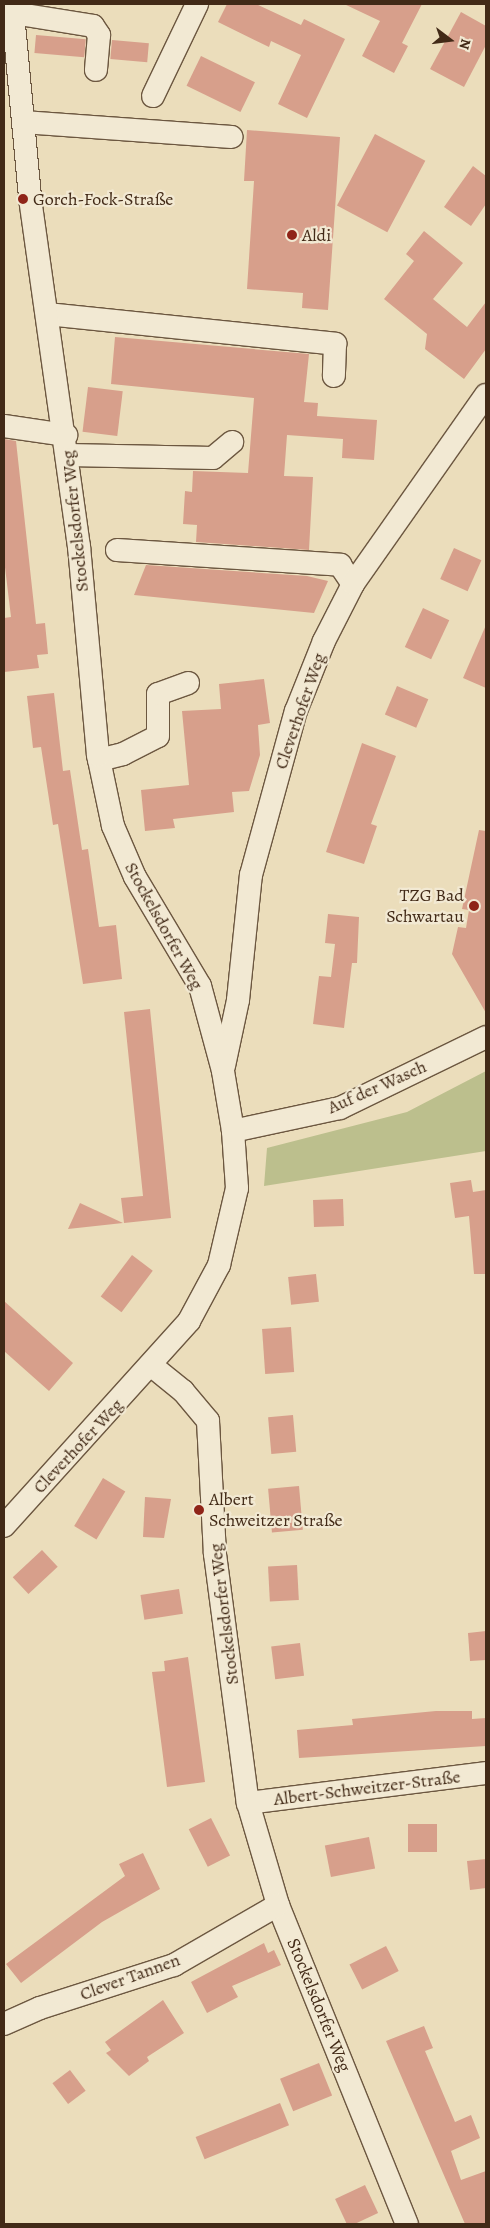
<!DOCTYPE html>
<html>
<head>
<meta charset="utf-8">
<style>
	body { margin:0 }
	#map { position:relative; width:490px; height:2228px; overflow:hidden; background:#ebddbb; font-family:Alegreya,serif }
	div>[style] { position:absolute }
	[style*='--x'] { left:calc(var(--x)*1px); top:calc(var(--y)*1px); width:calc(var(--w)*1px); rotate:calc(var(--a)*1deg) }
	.green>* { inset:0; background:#bcbf8d }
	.building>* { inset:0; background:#d79f8b; transform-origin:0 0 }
	.roads { filter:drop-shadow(1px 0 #6c5740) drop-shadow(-1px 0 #6c5740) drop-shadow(0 1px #6c5740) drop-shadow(0 -1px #6c5740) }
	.minor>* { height:22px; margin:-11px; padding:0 11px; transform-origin:11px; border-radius:11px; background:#f2e9d3 }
	.dots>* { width:14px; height:14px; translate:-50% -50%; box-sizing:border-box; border:2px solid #f2e9d3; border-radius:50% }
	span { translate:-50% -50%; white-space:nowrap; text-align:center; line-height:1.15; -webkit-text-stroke:4.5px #f2e9d3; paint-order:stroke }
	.poi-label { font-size:18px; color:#422a17 }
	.left { translate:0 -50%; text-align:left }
	.right { translate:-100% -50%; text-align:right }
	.street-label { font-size:18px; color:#422a17 }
	.frame { position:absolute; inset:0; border:5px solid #422a17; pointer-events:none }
	.north { position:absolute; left:425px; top:15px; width:50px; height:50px; -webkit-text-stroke:4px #f2e9d3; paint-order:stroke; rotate:105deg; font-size:14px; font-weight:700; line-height:20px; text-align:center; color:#422a17 }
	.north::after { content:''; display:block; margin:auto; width:18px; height:22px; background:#422a17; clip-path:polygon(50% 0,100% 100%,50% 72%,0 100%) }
</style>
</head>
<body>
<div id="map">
	<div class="green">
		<i style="clip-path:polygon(486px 1071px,486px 1151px,264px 1186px,267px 1148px,407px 1112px)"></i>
	</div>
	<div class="building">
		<i style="clip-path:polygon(227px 4px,256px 4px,301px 25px,304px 19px,345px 39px,307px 118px,278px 104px,301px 55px,271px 41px,269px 47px,218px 22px)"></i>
		<i style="clip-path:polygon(344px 4px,422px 4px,402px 43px,408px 46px,394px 73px,362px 56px,380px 21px)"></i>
		<i style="clip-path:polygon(461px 12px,486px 26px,486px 45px,464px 87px,430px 69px)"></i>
		<i style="left:36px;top:35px;width:50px;height:18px;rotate:5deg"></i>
		<i style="left:112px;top:40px;width:37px;height:19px;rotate:5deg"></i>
		<i style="left:201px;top:56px;width:60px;height:33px;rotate:26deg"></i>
		<i style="clip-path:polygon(247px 130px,340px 137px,328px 310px,302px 308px,303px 293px,247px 289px,254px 181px,244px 181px)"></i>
		<i style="left:375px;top:134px;width:57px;height:81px;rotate:28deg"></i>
		<i style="clip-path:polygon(473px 166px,486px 176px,486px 204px,471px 226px,444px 207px)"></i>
		<i style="clip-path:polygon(424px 231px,463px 263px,433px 299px,467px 327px,486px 302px,486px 349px,464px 379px,425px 349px,427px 334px,384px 299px,414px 261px,406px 254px)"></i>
		<i style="clip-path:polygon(115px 337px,309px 354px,304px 402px,318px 403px,317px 416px,377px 420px,374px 460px,342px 458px,343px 439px,287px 435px,284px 476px,313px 477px,309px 550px,196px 542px,197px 525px,183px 524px,185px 491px,192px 492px,193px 471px,248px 473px,254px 398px,111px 384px)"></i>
		<i style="left:88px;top:387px;width:35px;height:45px;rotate:7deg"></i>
		<i style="clip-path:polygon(4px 439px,16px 441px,36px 624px,45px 623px,48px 654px,37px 655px,39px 668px,4px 672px,4px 618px,11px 617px,4px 559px)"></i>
		<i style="left:454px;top:548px;width:30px;height:34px;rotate:24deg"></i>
		<i style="clip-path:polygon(146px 565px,307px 576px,328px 581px,314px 613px,134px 595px)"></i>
		<i style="left:423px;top:608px;width:29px;height:43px;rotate:25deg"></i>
		<i style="clip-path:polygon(486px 625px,486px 688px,463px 678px)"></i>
		<i style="clip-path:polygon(264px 679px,270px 723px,258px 725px,260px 755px,249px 791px,232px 792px,234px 812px,173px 819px,175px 828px,145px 831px,141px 790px,189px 785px,182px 711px,221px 709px,219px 684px)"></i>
		<i style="left:397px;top:686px;width:34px;height:31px;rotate:23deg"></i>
		<i style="clip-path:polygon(54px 693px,63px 771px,70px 770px,82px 850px,88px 849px,99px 927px,116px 925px,122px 979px,83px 984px,58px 824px,53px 825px,41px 747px,33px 748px,27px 696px)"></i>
		<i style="clip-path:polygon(362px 743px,396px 756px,371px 824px,377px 826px,364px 864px,326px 852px)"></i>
		<i style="clip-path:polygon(479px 830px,486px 831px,486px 1013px,452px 954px,458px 927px,466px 928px,469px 910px,462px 909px)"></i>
		<i style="clip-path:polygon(328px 914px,359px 917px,357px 963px,352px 963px,344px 1028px,313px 1024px,319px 976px,331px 977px,335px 944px,325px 943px)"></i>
		<i style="clip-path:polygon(150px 1009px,171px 1218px,124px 1223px,121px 1198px,143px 1196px,124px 1012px)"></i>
		<i style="clip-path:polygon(471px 1180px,473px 1192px,486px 1190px,486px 1274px,474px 1274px,469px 1216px,455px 1218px,450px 1183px)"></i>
		<i style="left:343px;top:1199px;width:27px;height:30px;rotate:88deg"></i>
		<i style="clip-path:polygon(80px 1203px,123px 1223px,68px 1229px)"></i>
		<i style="left:132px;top:1255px;width:26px;height:52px;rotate:37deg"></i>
		<i style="left:316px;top:1274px;width:28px;height:28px;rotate:84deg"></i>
		<i style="clip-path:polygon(4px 1301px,73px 1363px,49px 1391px,4px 1351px)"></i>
		<i style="left:291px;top:1327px;width:45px;height:29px;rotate:86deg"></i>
		<i style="left:293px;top:1415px;width:37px;height:25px;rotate:85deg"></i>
		<i style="left:103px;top:1478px;width:26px;height:56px;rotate:31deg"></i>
		<i style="left:299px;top:1486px;width:44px;height:31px;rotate:85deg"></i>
		<i style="clip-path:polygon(145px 1497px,171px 1499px,164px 1538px,143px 1537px)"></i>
		<i style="left:42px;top:1550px;width:23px;height:40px;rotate:47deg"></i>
		<i style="left:297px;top:1565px;width:35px;height:29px;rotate:87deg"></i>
		<i style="left:179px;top:1589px;width:25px;height:39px;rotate:81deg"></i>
		<i style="clip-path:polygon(486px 1631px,486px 1660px,470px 1661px,468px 1633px)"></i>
		<i style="left:300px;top:1643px;width:33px;height:29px;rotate:83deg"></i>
		<i style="clip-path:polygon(188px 1657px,205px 1782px,167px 1787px,152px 1672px,165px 1671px,164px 1661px)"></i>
		<i style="clip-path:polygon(436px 1711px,472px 1711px,472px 1719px,486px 1718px,486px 1746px,299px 1758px,297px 1730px,353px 1725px,352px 1719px)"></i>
		<i style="left:211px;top:1818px;width:42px;height:25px;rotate:63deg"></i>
		<i style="left:408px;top:1824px;width:29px;height:28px"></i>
		<i style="left:369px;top:1837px;width:32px;height:45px;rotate:79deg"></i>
		<i style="clip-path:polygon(143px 1853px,160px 1889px,102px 1922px,21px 1983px,6px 1964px,125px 1876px,119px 1864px)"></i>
		<i style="clip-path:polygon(486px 1859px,486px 1888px,470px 1890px,467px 1861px)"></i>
		<i style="clip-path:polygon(264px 1943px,268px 1953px,274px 1950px,281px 1965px,232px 1986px,238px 1997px,207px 2013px,191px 1982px)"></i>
		<i style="left:386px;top:1946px;width:28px;height:41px;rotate:63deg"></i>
		<i style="clip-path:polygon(163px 2000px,184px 2033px,147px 2057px,149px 2061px,129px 2076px,106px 2053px,111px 2050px,105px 2042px)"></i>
		<i style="clip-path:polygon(424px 2026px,433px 2048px,425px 2051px,455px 2122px,471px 2115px,480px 2138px,451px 2151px,461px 2180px,486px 2171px,486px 2224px,465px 2224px,386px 2041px)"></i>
		<i style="left:319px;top:2063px;width:35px;height:42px;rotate:68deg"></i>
		<i style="left:70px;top:2070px;width:26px;height:22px;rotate:53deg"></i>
		<i style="left:280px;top:2103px;width:24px;height:91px;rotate:68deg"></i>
		<i style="left:365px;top:2185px;width:31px;height:33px;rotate:65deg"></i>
	</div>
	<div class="roads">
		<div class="minor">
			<i style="--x:13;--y:13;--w:81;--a:9.2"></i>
			<i style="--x:93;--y:26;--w:11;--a:56"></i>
			<i style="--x:99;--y:35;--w:35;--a:95"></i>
			<i style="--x:153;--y:96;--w:102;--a:-64.4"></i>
			<i style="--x:23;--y:122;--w:209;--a:4.1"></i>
			<i style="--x:47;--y:314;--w:290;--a:5.9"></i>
			<i style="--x:335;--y:344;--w:32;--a:92"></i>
			<i style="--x:4;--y:426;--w:63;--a:8.3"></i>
			<i style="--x:68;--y:455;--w:145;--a:1.2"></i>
			<i style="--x:213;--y:458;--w:25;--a:-40"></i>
			<i style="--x:117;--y:550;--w:224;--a:3.8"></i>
			<i style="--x:340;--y:565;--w:23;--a:56"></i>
			<i style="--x:99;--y:760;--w:25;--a:-14"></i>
			<i style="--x:123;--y:754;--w:39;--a:-27"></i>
			<i style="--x:158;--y:736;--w:42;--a:-90"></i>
			<i style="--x:158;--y:694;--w:32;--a:-20"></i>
			<i style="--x:224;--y:1066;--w:67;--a:-78"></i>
			<i style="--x:238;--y:1000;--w:126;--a:-84.1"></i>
			<i style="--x:251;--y:875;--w:170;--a:-74.7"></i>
			<i style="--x:296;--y:711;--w:75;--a:-68.2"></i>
			<i style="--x:324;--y:641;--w:64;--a:-63"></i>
			<i style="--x:353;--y:584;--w:231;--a:-54.9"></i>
			<i style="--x:233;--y:1131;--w:109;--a:-12.1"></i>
			<i style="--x:340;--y:1108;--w:162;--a:-25.9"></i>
			<i style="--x:152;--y:1366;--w:40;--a:39"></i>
			<i style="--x:183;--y:1391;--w:39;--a:50"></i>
			<i style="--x:208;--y:1421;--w:133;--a:87"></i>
			<i style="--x:215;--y:1554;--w:251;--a:82.5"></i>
			<i style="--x:248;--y:1803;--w:106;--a:73.6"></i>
			<i style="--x:278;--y:1905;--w:344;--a:68"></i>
			<i style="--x:4;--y:1526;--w:276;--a:-47.9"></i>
			<i style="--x:189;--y:1321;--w:64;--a:-61.8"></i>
			<i style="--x:219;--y:1265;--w:79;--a:-76.8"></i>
			<i style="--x:237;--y:1188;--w:57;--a:-94"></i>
			<i style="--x:233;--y:1131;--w:61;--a:-99.5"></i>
			<i style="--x:223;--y:1071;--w:88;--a:-105.1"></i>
			<i style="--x:200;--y:986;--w:127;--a:-120.8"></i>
			<i style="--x:135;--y:877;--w:56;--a:-113.3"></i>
			<i style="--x:113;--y:826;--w:73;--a:-101.9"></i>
			<i style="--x:98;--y:755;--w:209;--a:-95.2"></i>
			<i style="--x:79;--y:547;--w:353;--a:-98"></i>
			<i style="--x:30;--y:197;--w:194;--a:-95.3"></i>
			<i style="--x:248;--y:1803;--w:240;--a:-7.2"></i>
			<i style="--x:4;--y:2024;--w:39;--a:-24"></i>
			<i style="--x:40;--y:2008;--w:141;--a:-17.8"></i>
			<i style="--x:174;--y:1965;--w:120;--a:-30"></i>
		</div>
	</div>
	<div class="dots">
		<i style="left:23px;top:199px;background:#8f2418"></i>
		<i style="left:292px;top:235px;background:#8f2418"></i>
		<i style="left:474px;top:906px;background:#8f2418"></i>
		<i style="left:199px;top:1510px;background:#8f2418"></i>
	</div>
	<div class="poi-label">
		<span class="left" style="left:33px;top:199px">Gorch-Fock-Straße</span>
		<span class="left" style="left:302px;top:235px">Aldi</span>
		<span class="right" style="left:464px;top:906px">TZG Bad<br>Schwartau</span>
		<span class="left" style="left:209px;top:1510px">Albert<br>Schweitzer Straße</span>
	</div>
	<div class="street-label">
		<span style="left:75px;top:521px;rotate:-96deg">Stockelsdorfer Weg</span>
		<span style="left:300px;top:711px;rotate:-71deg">Cleverhofer Weg</span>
		<span style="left:164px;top:926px;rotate:61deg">Stockelsdorfer Weg</span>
		<span style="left:377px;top:1087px;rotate:-24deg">Auf der Wasch</span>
		<span style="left:78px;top:1446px;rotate:-47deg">Cleverhofer Weg</span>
		<span style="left:224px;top:1614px;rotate:-97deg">Stockelsdorfer Weg</span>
		<span style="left:367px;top:1788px;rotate:-7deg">Albert-Schweitzer-Straße</span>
		<span style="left:130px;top:1977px;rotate:-20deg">Clever Tannen</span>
		<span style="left:319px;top:2005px;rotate:68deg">Stockelsdorfer Weg</span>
	</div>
	<div class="frame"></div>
	<div class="north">N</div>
</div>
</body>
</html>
